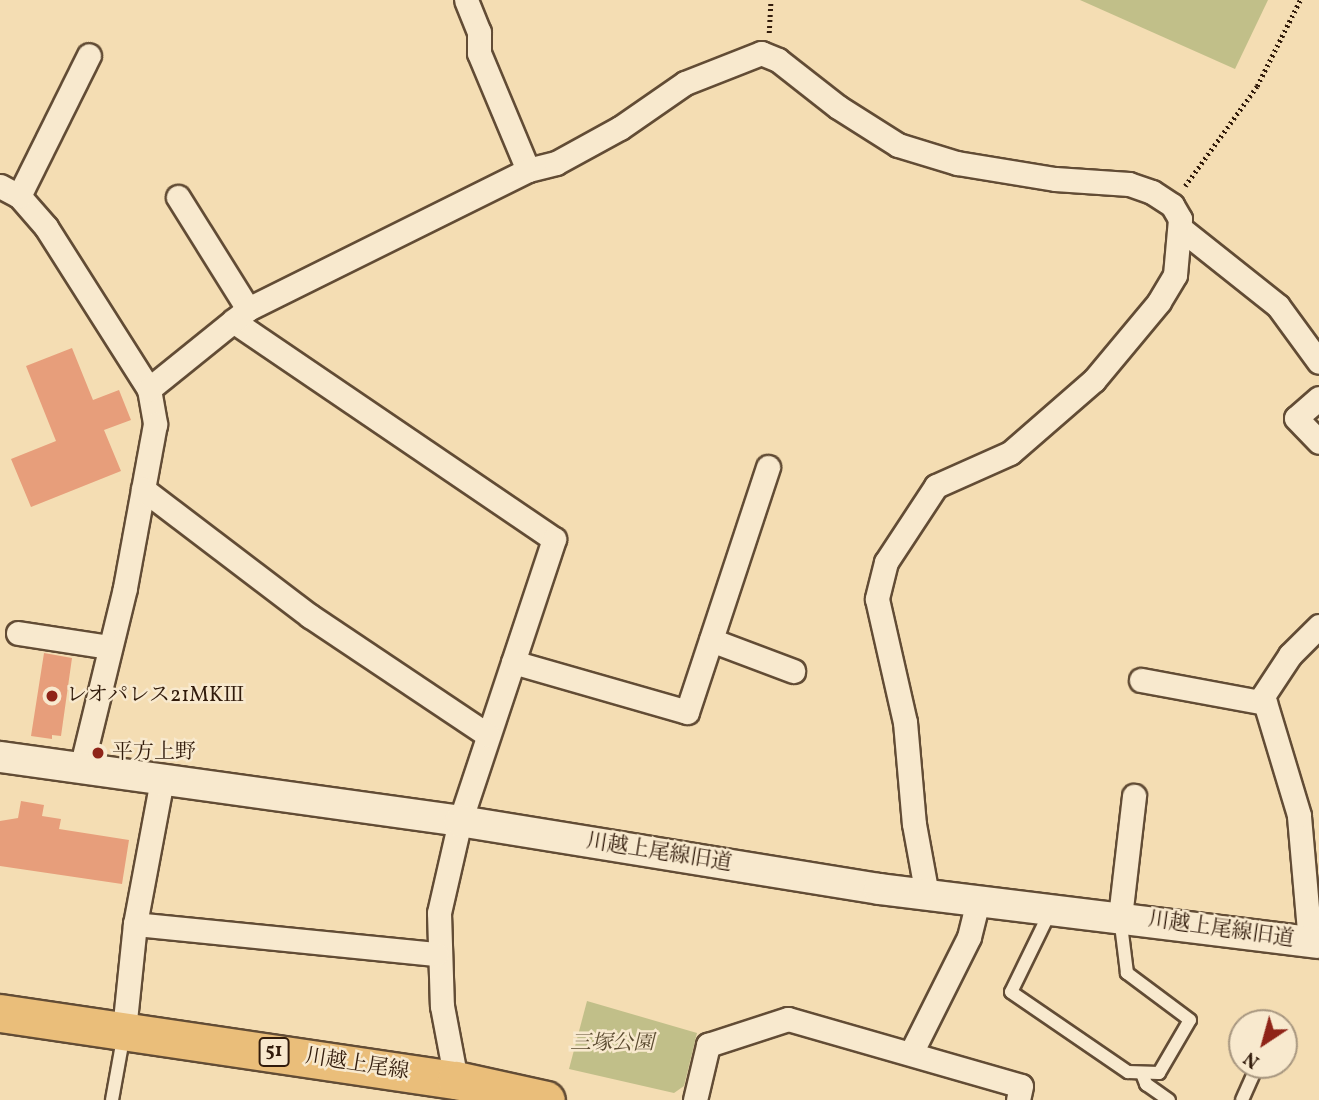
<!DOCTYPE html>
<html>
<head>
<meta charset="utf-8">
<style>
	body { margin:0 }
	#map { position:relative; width:1319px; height:1100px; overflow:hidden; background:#f4ddb3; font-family:Vollkorn,"Noto Serif JP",serif }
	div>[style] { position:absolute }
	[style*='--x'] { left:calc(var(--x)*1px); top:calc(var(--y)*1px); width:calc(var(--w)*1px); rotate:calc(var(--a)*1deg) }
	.green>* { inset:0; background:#c1bf89 }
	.building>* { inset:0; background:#e79e7b }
	.path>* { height:4.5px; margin-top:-2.25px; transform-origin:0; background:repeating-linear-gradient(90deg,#311b0b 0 2px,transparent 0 5.5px) }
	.roads { filter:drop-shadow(2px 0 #624c35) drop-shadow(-2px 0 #624c35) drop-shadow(0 2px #624c35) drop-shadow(0 -2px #624c35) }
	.service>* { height:12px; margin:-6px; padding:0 6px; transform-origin:6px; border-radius:6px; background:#f8e9ce }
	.minor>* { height:23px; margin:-11.5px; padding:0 11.5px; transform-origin:11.5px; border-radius:11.5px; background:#f8e9ce }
	.tertiary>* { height:30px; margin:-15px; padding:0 15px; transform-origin:15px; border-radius:15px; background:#f8e9ce }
	.primary>* { height:37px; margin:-18.5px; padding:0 18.5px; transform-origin:18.5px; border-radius:18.5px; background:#eabe7a }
	.dots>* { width:19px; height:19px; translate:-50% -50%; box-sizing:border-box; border:4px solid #f8e9ce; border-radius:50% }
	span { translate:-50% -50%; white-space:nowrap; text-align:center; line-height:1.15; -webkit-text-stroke:5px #f8e9ce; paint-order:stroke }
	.shield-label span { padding:2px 5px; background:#f8e9ce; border:2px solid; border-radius:5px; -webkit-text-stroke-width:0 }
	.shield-label { font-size:19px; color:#311b0b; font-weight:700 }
	.poi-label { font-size:21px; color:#311b0b }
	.left { translate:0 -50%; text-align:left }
	.street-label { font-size:21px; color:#311b0b }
	.park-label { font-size:21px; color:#5c4c31; font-style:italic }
	.north { position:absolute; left:1228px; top:1009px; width:70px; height:70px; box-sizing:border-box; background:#f8e9ce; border:2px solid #a89780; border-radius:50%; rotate:216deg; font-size:19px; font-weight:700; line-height:28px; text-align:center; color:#311b0b }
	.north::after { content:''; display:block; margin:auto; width:24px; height:32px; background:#8f2418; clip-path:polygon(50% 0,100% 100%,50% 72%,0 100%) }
</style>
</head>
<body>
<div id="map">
	<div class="green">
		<i style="clip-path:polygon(1080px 0,1268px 0,1235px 69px)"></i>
		<i style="clip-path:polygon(587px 1001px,697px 1033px,684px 1086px,674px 1093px,569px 1069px)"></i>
	</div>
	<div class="building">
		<i style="clip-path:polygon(72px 348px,93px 400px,119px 390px,131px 420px,104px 430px,121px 471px,31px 507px,11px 459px,56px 441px,26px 366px)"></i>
		<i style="clip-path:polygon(44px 653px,72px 658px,61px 736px,52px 735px,52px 739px,31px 736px)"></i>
		<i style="clip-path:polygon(21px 801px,44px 805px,42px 816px,61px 819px,59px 829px,129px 840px,122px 884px,0 866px,0 821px,18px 818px)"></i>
	</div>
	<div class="path">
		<i style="--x:769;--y:33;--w:33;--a:-87"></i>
		<i style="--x:1185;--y:186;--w:123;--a:-54.2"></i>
		<i style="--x:1257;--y:86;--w:96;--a:-63.4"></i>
	</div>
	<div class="roads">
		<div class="service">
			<i style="--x:1051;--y:910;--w:91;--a:116"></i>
			<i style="--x:1011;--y:992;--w:142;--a:34.4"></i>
			<i style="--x:1128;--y:1072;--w:31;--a:2"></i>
			<i style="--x:1159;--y:1073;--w:61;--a:-59.7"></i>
			<i style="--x:1190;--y:1020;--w:79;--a:-143.3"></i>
			<i style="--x:1127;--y:973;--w:56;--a:-97.1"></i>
			<i style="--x:1143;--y:1076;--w:9;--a:69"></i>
			<i style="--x:1146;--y:1084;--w:28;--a:35"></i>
			<i style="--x:112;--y:1100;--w:68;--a:-79.8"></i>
			<i style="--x:1242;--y:1100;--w:35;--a:-66"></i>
		</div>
		<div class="minor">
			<i style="--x:466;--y:0;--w:35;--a:68"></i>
			<i style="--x:479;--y:32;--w:21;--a:90"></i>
			<i style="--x:479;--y:53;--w:127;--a:67.3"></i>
			<i style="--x:0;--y:186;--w:21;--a:28"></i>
			<i style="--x:19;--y:196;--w:41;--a:48.9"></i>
			<i style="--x:46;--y:227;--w:192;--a:57.6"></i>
			<i style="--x:149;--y:389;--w:36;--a:80"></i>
			<i style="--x:155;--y:424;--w:167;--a:100.4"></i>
			<i style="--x:125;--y:588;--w:185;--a:103.7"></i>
			<i style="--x:19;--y:196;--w:157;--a:-63.6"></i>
			<i style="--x:178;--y:197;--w:132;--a:58"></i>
			<i style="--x:1180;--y:228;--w:125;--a:38.5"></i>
			<i style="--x:1278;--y:306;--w:69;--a:53.8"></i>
			<i style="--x:233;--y:321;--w:388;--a:34.2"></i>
			<i style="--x:554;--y:539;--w:297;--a:108.4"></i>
			<i style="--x:460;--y:821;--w:94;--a:102.9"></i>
			<i style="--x:439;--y:913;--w:93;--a:88.2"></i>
			<i style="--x:442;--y:1006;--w:75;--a:79.3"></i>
			<i style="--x:149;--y:389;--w:127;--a:-38.9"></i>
			<i style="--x:248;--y:309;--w:313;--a:-26.4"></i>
			<i style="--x:528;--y:170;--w:29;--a:-14"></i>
			<i style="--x:556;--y:163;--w:73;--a:-28.7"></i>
			<i style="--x:620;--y:128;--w:79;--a:-34.7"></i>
			<i style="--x:685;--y:83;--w:82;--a:-21.5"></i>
			<i style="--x:761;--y:53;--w:18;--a:22"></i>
			<i style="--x:778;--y:60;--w:76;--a:38.1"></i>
			<i style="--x:838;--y:107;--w:71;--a:32.3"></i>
			<i style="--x:898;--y:145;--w:62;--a:17"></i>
			<i style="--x:957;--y:163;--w:99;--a:9.3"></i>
			<i style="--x:1055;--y:179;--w:74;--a:3.9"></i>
			<i style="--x:1129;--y:184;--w:24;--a:19"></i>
			<i style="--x:1152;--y:192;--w:24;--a:33"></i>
			<i style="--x:1172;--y:205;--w:16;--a:60"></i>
			<i style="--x:1180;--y:219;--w:56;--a:95.1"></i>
			<i style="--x:1175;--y:275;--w:31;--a:121"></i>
			<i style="--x:1159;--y:302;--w:102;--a:129.8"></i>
			<i style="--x:1094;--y:380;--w:111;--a:139"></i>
			<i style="--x:1010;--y:453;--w:81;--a:156"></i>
			<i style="--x:936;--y:486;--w:91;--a:123.3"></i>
			<i style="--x:886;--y:562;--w:38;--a:104"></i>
			<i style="--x:877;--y:599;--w:126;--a:77.2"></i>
			<i style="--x:905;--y:722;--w:102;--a:85"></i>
			<i style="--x:914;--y:824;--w:72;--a:79.6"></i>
			<i style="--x:1319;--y:398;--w:30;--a:139"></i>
			<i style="--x:1296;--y:418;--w:33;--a:46"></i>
			<i style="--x:143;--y:489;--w:210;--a:37.3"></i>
			<i style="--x:310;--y:616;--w:214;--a:33.8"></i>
			<i style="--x:18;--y:633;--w:93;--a:8.7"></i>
			<i style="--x:711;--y:640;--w:88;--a:20.7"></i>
			<i style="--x:513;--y:662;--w:181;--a:16"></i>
			<i style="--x:687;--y:712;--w:258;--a:-71.7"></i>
			<i style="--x:1141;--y:680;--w:126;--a:10.5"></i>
			<i style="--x:1120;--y:917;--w:122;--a:-83.4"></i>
			<i style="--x:135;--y:924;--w:303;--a:5.7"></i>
			<i style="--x:1310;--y:942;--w:127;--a:-95"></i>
			<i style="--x:1299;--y:815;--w:124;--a:-106.8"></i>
			<i style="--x:1263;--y:696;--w:49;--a:-56.6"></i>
			<i style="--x:1290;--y:655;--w:41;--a:-45"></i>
			<i style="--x:124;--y:1030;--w:107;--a:-84.1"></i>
			<i style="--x:135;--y:924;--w:147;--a:-79.4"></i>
			<i style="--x:912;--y:1051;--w:127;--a:-63.4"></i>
			<i style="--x:969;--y:937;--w:37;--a:-76"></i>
			<i style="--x:695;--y:1100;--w:57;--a:-76.7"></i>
			<i style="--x:708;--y:1045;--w:84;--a:-18"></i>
			<i style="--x:788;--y:1019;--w:242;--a:16"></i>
			<i style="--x:1021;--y:1086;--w:14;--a:102"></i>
		</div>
		<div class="tertiary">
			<i style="--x:0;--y:757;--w:464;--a:7.9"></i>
			<i style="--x:460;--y:821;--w:424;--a:9.2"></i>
			<i style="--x:879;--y:889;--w:443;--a:7"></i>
		</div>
		<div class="primary">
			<i style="--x:0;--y:1013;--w:461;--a:8.4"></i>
			<i style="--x:456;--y:1080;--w:92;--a:12.5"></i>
		</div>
	</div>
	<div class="dots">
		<i style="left:52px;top:696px;background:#8f2418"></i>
		<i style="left:98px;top:753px;background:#8f2418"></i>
	</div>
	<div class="shield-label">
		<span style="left:274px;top:1052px">51</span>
	</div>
	<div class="poi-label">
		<span class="left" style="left:66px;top:696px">レオパレス21MKⅢ</span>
		<span class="left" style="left:112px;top:753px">平方上野</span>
	</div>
	<div class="street-label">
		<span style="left:659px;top:853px;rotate:9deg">川越上尾線旧道</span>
		<span style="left:1221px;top:930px;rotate:8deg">川越上尾線旧道</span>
		<span style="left:357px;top:1065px;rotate:9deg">川越上尾線</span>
	</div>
	<div class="park-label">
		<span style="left:612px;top:1044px">三塚公園</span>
	</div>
	<div class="north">N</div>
</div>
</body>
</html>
